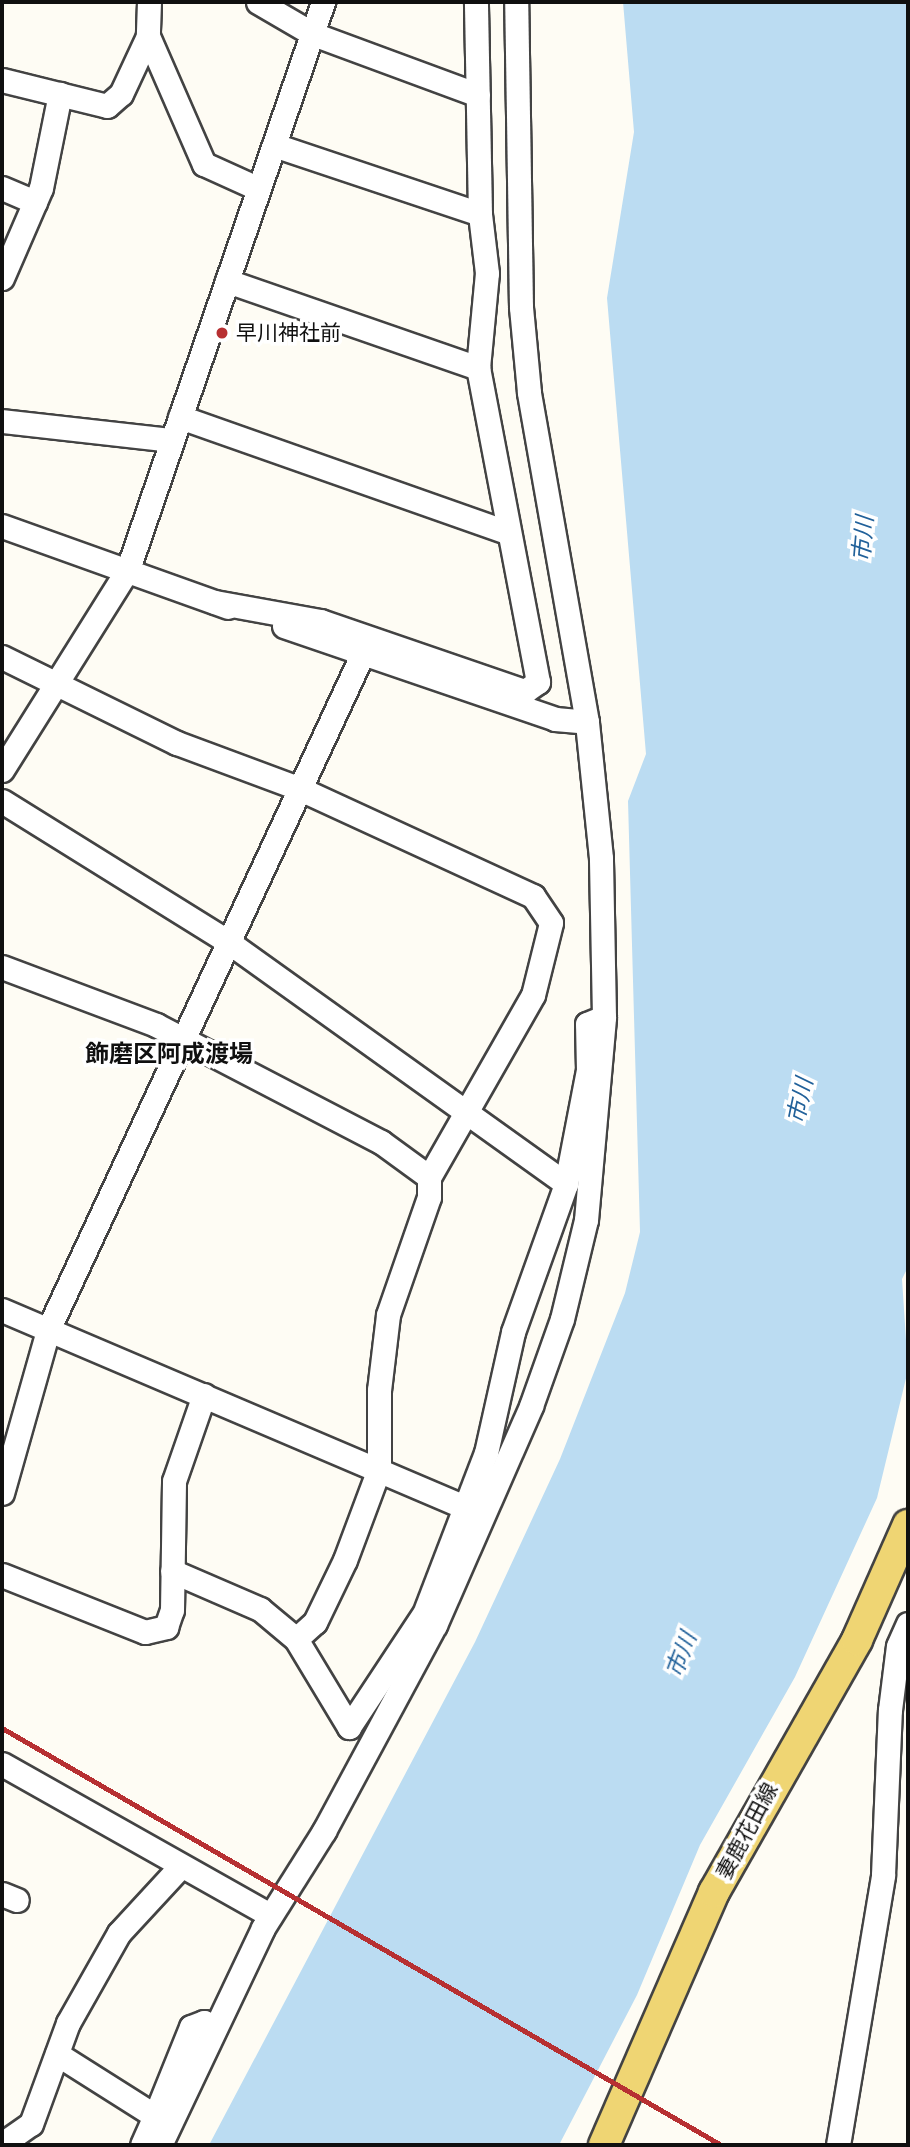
<!DOCTYPE html>
<html>
<head>
<meta charset="utf-8">
<style>
	body { margin:0 }
	#map { position:relative; width:910px; height:2147px; overflow:hidden; background:#fefcf4; font-family:"Times New Roman","Noto Sans JP",serif }
	div>[style] { position:absolute }
	[style*='--x'] { left:calc(var(--x)*1px); top:calc(var(--y)*1px); width:calc(var(--w)*1px); rotate:calc(var(--a)*1deg) }
	.water>* { inset:0; background:#bbdcf2 }
	.roads { filter:drop-shadow(2px 0 #434343) drop-shadow(-2px 0 #434343) drop-shadow(0 2px #434343) drop-shadow(0 -2px #434343) }
	.minor>* { height:23px; margin:-11.5px; padding:0 11.5px; transform-origin:11.5px; border-radius:11.5px; background:#fff }
	.major>* { height:30px; margin:-15px; padding:0 15px; transform-origin:15px; border-radius:15px; background:#efd573 }
	.rail>* { height:5px; margin:-2.5px; padding:0 2.5px; transform-origin:2.5px; border-radius:2.5px; background:#b73032 }
	.dots>* { width:19px; height:19px; translate:-50% -50%; box-sizing:border-box; border:4px solid #fff; border-radius:50% }
	span { translate:-50% -50%; white-space:nowrap; text-align:center; line-height:1.15; -webkit-text-stroke:7px #fff; paint-order:stroke }
	.poi-label { font-size:21px; color:#101010 }
	.left { translate:0 -50%; text-align:left }
	.street-label { font-size:21px; color:#101010 }
	.water-label { font-size:23px; color:#21619a; font-style:italic }
	.quarter-label { font-size:24px; color:#101010; font-weight:700 }
	.frame { position:absolute; inset:0; border:4px solid #101010; pointer-events:none }
</style>
</head>
<body>
<div id="map">
	<div class="water">
		<i style="clip-path:polygon(623px 2px,908px 2px,908px 1267px,902px 1279px,908px 1370px,877px 1498px,795px 1677px,700px 1845px,637px 1995px,559px 2145px,209px 2145px,475px 1642px,560px 1459px,625px 1293px,640px 1232px,628px 801px,646px 754px,607px 298px,634px 132px)"></i>
	</div>
	<div class="roads">
		<div class="minor">
			<i style="--x:149;--y:2;--w:34;--a:92"></i>
			<i style="--x:148;--y:36;--w:140;--a:66.4"></i>
			<i style="--x:204;--y:164;--w:60;--a:24.4"></i>
			<i style="--x:258;--y:2;--w:64;--a:30.2"></i>
			<i style="--x:313;--y:34;--w:176;--a:20.3"></i>
			<i style="--x:2;--y:80;--w:108;--a:13.9"></i>
			<i style="--x:107;--y:106;--w:18;--a:-41"></i>
			<i style="--x:121;--y:94;--w:64;--a:-65"></i>
			<i style="--x:274;--y:145;--w:217;--a:18.5"></i>
			<i style="--x:2;--y:188;--w:36;--a:23"></i>
			<i style="--x:2;--y:278;--w:98;--a:-66.6"></i>
			<i style="--x:41;--y:188;--w:96;--a:-78.6"></i>
			<i style="--x:227;--y:281;--w:266;--a:19.1"></i>
			<i style="--x:180;--y:417;--w:343;--a:19.4"></i>
			<i style="--x:2;--y:421;--w:171;--a:6.4"></i>
			<i style="--x:2;--y:526;--w:240;--a:19.7"></i>
			<i style="--x:215;--y:602;--w:107;--a:10.3"></i>
			<i style="--x:320;--y:621;--w:217;--a:18.9"></i>
			<i style="--x:525;--y:691;--w:16;--a:-35"></i>
			<i style="--x:538;--y:682;--w:320;--a:-100.8"></i>
			<i style="--x:478;--y:368;--w:95;--a:-84.6"></i>
			<i style="--x:487;--y:273;--w:59;--a:-96.8"></i>
			<i style="--x:480;--y:214;--w:212;--a:-91.1"></i>
			<i style="--x:284;--y:626;--w:287;--a:18.9"></i>
			<i style="--x:555;--y:719;--w:32;--a:5"></i>
			<i style="--x:2;--y:657;--w:195;--a:26.2"></i>
			<i style="--x:177;--y:743;--w:129;--a:20.4"></i>
			<i style="--x:298;--y:788;--w:259;--a:24.7"></i>
			<i style="--x:533;--y:896;--w:32;--a:56"></i>
			<i style="--x:551;--y:923;--w:74;--a:104"></i>
			<i style="--x:533;--y:995;--w:210;--a:119.7"></i>
			<i style="--x:429;--y:1177;--w:20;--a:90"></i>
			<i style="--x:429;--y:1197;--w:125;--a:109.2"></i>
			<i style="--x:388;--y:1315;--w:76;--a:96.8"></i>
			<i style="--x:379;--y:1390;--w:79;--a:90"></i>
			<i style="--x:379;--y:1469;--w:97;--a:110.5"></i>
			<i style="--x:345;--y:1560;--w:69;--a:115.8"></i>
			<i style="--x:315;--y:1622;--w:25;--a:138"></i>
			<i style="--x:2;--y:770;--w:237;--a:-57.9"></i>
			<i style="--x:128;--y:569;--w:600;--a:-71.02"></i>
			<i style="--x:2;--y:801;--w:265;--a:31.9"></i>
			<i style="--x:227;--y:941;--w:417;--a:35.6"></i>
			<i style="--x:2;--y:967;--w:165;--a:20.6"></i>
			<i style="--x:156;--y:1025;--w:254;--a:27.5"></i>
			<i style="--x:381;--y:1142;--w:59;--a:36.1"></i>
			<i style="--x:2;--y:1310;--w:505;--a:23.06"></i>
			<i style="--x:2;--y:1493;--w:169;--a:-74.2"></i>
			<i style="--x:48;--y:1330;--w:747;--a:-65.05"></i>
			<i style="--x:172;--y:1571;--w:96;--a:23.4"></i>
			<i style="--x:260;--y:1609;--w:47;--a:39.8"></i>
			<i style="--x:296;--y:1639;--w:103;--a:58.9"></i>
			<i style="--x:349;--y:1727;--w:138;--a:-56.5"></i>
			<i style="--x:2;--y:1575;--w:154;--a:21.7"></i>
			<i style="--x:145;--y:1632;--w:22;--a:-13"></i>
			<i style="--x:166;--y:1627;--w:18;--a:-71"></i>
			<i style="--x:172;--y:1610;--w:129;--a:-89.1"></i>
			<i style="--x:174;--y:1481;--w:91;--a:-70.8"></i>
			<i style="--x:426;--y:1609;--w:167;--a:-69"></i>
			<i style="--x:486;--y:1453;--w:124;--a:-77.4"></i>
			<i style="--x:513;--y:1332;--w:157;--a:-70.3"></i>
			<i style="--x:566;--y:1184;--w:116;--a:-79.1"></i>
			<i style="--x:588;--y:1070;--w:46;--a:-91.2"></i>
			<i style="--x:587;--y:1024;--w:18;--a:-22"></i>
			<i style="--x:2;--y:1764;--w:308;--a:29.4"></i>
			<i style="--x:2;--y:1894;--w:16;--a:22"></i>
			<i style="--x:57;--y:2054;--w:116;--a:32.3"></i>
			<i style="--x:155;--y:2116;--w:96;--a:-68"></i>
			<i style="--x:191;--y:2027;--w:14;--a:-21"></i>
			<i style="--x:204;--y:2022;--w:12;--a:35"></i>
			<i style="--x:2;--y:2144;--w:35;--a:-35"></i>
			<i style="--x:31;--y:2124;--w:108;--a:-69.9"></i>
			<i style="--x:68;--y:2023;--w:103;--a:-60.5"></i>
			<i style="--x:119;--y:1933;--w:90;--a:-47.3"></i>
			<i style="--x:142;--y:2145;--w:32;--a:-66"></i>
			<i style="--x:160;--y:2145;--w:240;--a:-64.6"></i>
			<i style="--x:263;--y:1928;--w:115;--a:-57.8"></i>
			<i style="--x:324;--y:1831;--w:234;--a:-61.7"></i>
			<i style="--x:435;--y:1625;--w:239;--a:-66.3"></i>
			<i style="--x:531;--y:1406;--w:92;--a:-70.4"></i>
			<i style="--x:562;--y:1319;--w:102;--a:-76.4"></i>
			<i style="--x:586;--y:1220;--w:204;--a:-84.9"></i>
			<i style="--x:604;--y:1017;--w:159;--a:-91.1"></i>
			<i style="--x:601;--y:858;--w:137;--a:-95.9"></i>
			<i style="--x:587;--y:722;--w:335;--a:-100"></i>
			<i style="--x:529;--y:392;--w:85;--a:-95.4"></i>
			<i style="--x:521;--y:307;--w:305;--a:-90.9"></i>
			<i style="--x:838;--y:2145;--w:274;--a:-80.5"></i>
			<i style="--x:883;--y:1875;--w:165;--a:-87.6"></i>
			<i style="--x:890;--y:1710;--w:64;--a:-82.9"></i>
			<i style="--x:898;--y:1646;--w:24;--a:-66"></i>
		</div>
		<div class="major">
			<i style="--x:604;--y:2145;--w:276;--a:-66.5"></i>
			<i style="--x:714;--y:1892;--w:290;--a:-60.4"></i>
			<i style="--x:857;--y:1640;--w:126;--a:-66.1"></i>
		</div>
	</div>
	<div class="rail">
		<i style="--x:2;--y:1728;--w:831;--a:30.11"></i>
	</div>
	<div class="dots">
		<i style="left:222px;top:333px;background:#b73032"></i>
	</div>
	<div class="poi-label">
		<span class="left" style="left:236px;top:333px">早川神社前</span>
	</div>
	<div class="street-label">
		<span style="left:747px;top:1831px;rotate:-62deg">妻鹿花田線</span>
	</div>
	<div class="water-label">
		<span style="left:864px;top:539px;rotate:-85deg">市川</span>
		<span style="left:801px;top:1101px;rotate:-78deg">市川</span>
		<span style="left:682px;top:1655px;rotate:-69deg">市川</span>
	</div>
	<div class="quarter-label">
		<span style="left:169px;top:1055px">飾磨区阿成渡場</span>
	</div>
	<div class="frame"></div>
</div>
</body>
</html>
